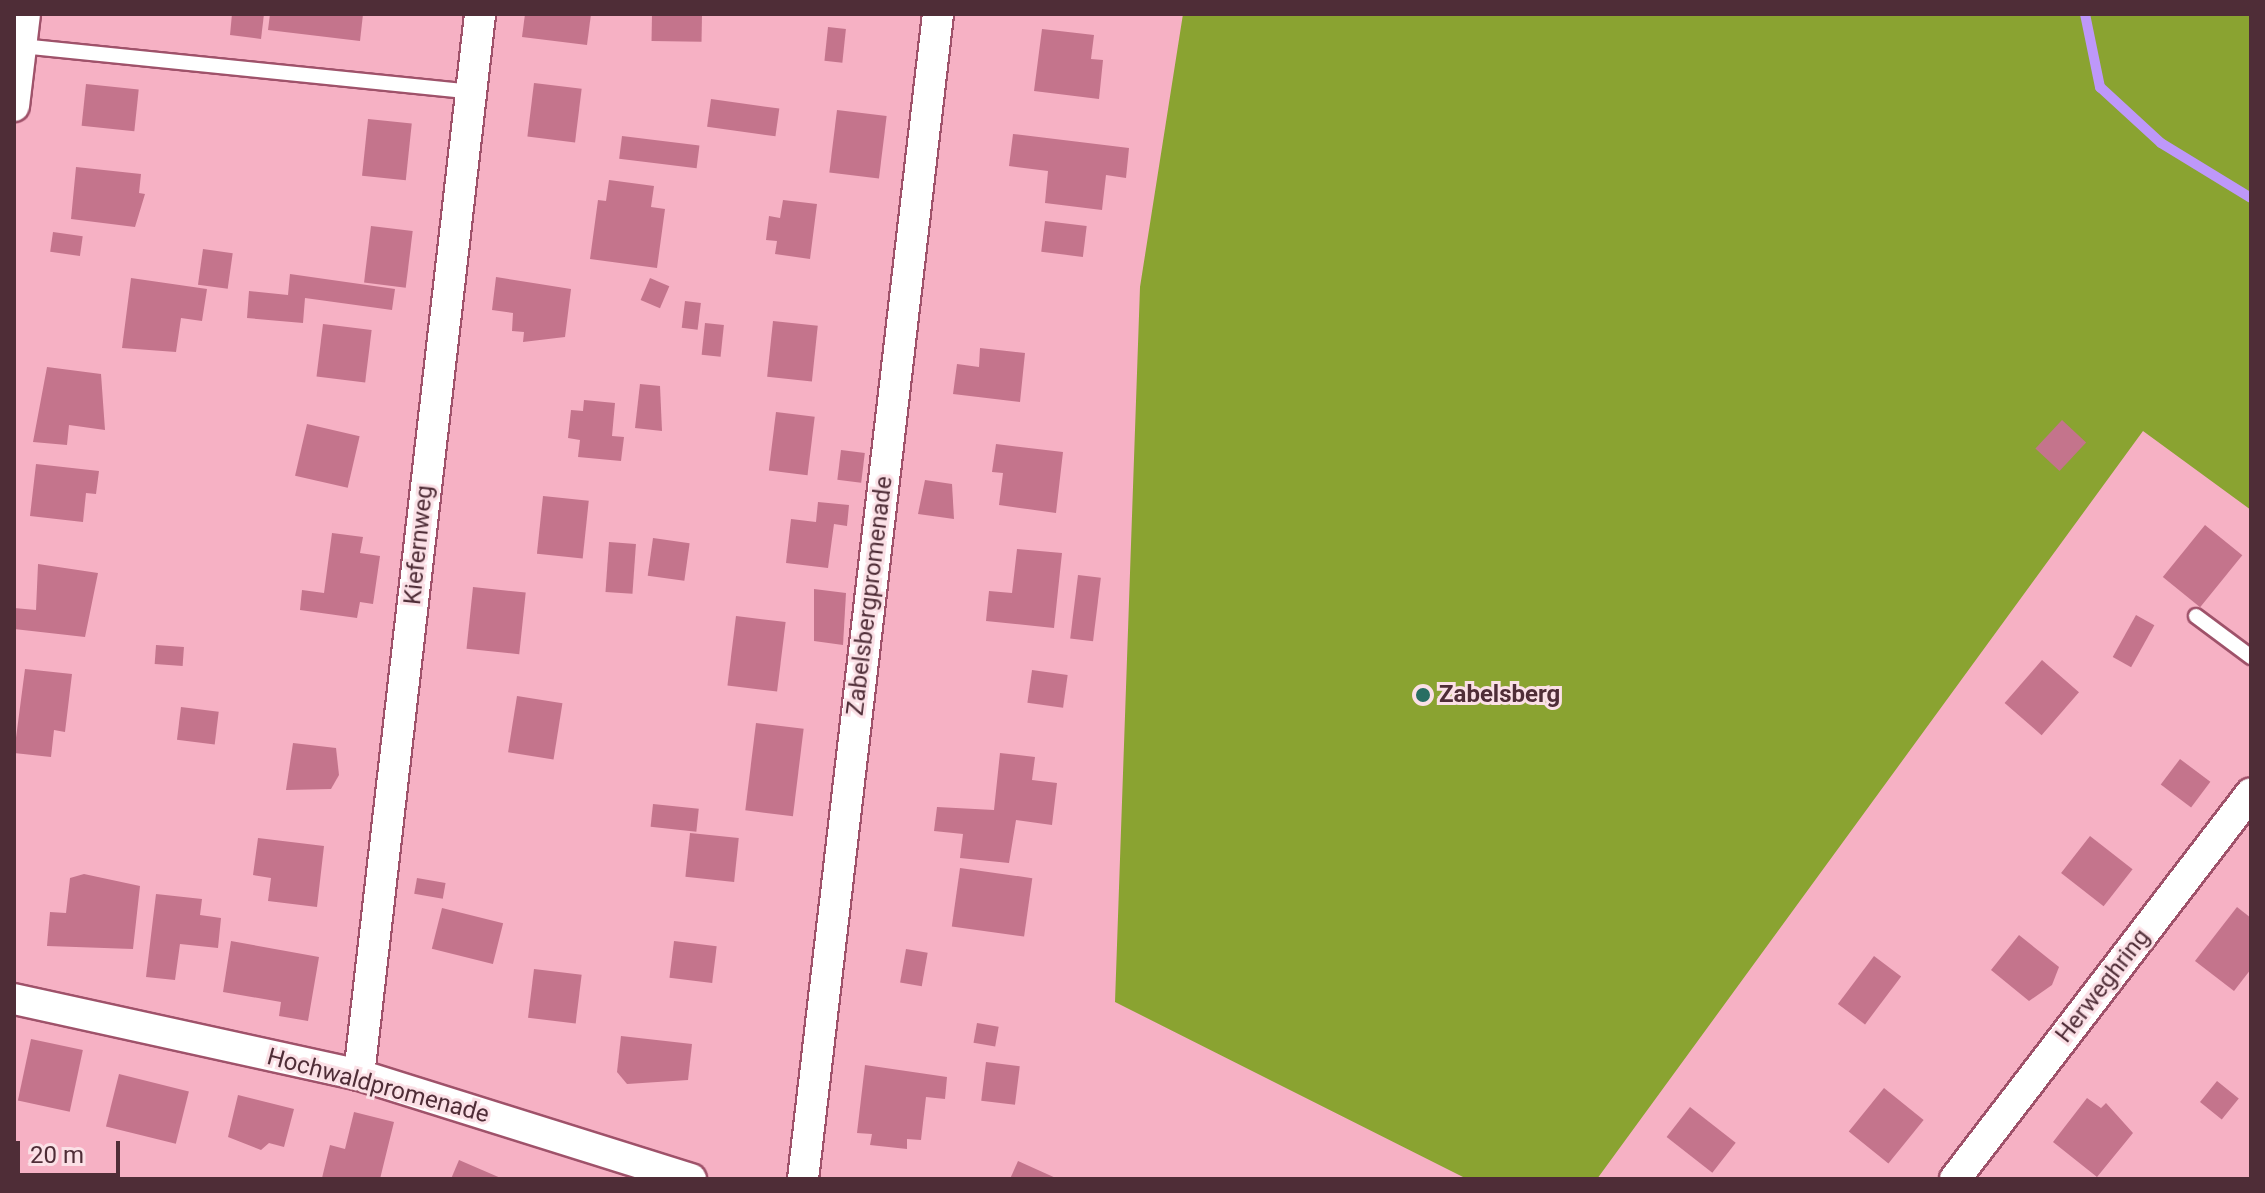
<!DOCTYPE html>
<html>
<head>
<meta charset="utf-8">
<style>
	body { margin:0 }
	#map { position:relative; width:2265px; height:1193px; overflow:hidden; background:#f6b1c4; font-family:Roboto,sans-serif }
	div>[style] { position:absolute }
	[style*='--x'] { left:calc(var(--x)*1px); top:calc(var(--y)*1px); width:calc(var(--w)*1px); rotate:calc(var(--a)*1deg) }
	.forest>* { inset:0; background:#8aa331 }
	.stream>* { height:10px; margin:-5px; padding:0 5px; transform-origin:5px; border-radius:5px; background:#be98f9 }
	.building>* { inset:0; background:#c4748c; transform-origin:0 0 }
	.roads { filter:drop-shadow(2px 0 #9f526a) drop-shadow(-2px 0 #9f526a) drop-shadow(0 2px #9f526a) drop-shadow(0 -2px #9f526a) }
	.lane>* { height:14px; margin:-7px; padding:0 7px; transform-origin:7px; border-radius:7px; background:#fff }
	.street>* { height:30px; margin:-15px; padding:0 15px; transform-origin:15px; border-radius:15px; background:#fff }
	.dots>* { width:22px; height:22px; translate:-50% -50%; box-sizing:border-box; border:4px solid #fbe0e6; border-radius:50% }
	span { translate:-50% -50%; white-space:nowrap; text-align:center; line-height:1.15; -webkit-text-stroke:6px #fbe0e6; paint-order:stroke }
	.street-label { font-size:24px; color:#4f2d37 }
	.poi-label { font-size:24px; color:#4f2d37; font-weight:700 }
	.left { translate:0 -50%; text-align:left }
	.frame { position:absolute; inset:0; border:16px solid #4f2d37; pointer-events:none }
	.scale { position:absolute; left:16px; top:1141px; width:104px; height:36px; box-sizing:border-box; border:4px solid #4f2d37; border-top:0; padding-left:10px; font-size:24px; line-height:28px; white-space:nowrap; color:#4f2d37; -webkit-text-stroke:6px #fbe0e6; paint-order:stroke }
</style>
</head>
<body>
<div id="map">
	<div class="forest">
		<i style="clip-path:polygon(1183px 14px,2251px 14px,2251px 510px,2143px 431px,1597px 1179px,1467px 1179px,1115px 1002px,1140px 287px)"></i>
	</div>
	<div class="stream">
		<i style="--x:2085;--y:14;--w:75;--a:78.4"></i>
		<i style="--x:2100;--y:87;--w:83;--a:42.6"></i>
		<i style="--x:2161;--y:143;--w:105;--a:31.4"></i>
	</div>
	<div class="building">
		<i style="clip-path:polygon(232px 14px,264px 14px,261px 39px,230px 35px)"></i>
		<i style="clip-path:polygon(270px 14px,363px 14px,360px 41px,268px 30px)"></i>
		<i style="clip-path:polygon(525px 14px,591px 14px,587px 45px,522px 37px)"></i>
		<i style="left:652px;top:14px;width:50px;height:27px;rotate:1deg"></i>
		<i style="left:828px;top:27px;width:18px;height:34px;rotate:6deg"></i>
		<i style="clip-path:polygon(1042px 29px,1094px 35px,1091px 59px,1103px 60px,1099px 99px,1034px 91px)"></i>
		<i style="left:534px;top:83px;width:48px;height:54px;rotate:7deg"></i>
		<i style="left:86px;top:84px;width:53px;height:42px;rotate:6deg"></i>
		<i style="left:711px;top:99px;width:69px;height:28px;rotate:8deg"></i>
		<i style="left:837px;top:110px;width:50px;height:63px;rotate:7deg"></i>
		<i style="left:368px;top:119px;width:44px;height:57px;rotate:6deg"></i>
		<i style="clip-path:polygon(1013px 134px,1129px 148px,1126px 178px,1106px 175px,1102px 210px,1045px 203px,1048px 171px,1009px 166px)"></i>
		<i style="left:622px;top:136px;width:78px;height:23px;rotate:7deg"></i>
		<i style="clip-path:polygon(76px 167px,141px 174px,139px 193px,145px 194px,135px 227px,71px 219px)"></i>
		<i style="clip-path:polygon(609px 180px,654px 186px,651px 207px,665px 209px,657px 268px,590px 259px,598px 200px,606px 201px)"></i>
		<i style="clip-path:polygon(783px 200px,817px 204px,810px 259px,775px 254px,777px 241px,766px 240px,769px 216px,780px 218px)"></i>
		<i style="left:1045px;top:221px;width:42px;height:31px;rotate:7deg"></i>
		<i style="left:371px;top:226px;width:42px;height:57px;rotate:7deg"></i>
		<i style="left:53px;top:232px;width:30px;height:20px;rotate:8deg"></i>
		<i style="left:203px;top:249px;width:30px;height:36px;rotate:8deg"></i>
		<i style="clip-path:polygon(290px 274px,395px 289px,392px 310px,305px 298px,303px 323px,247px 318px,249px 291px,288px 295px)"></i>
		<i style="clip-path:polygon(496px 277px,571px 289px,565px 337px,523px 342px,524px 332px,512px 331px,513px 313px,492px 310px)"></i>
		<i style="clip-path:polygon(131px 278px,207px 289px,202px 321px,181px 318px,176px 352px,122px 348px)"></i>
		<i style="left:650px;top:278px;width:21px;height:24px;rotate:23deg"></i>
		<i style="left:685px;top:301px;width:16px;height:27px;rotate:7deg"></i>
		<i style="left:773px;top:321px;width:45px;height:56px;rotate:6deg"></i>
		<i style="left:705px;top:323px;width:19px;height:32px;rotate:6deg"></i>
		<i style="left:323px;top:324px;width:49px;height:53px;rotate:7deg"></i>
		<i style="clip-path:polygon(980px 348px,1025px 353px,1020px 402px,953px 394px,957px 364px,979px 367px)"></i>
		<i style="clip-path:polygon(47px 367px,101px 374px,105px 430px,69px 425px,67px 445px,33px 442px)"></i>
		<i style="clip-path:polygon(640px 384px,660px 386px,662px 431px,635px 428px)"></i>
		<i style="clip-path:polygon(584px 400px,615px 403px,612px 436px,624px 437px,621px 461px,578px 457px,580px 440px,568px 438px,571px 410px,583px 411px)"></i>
		<i style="left:776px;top:412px;width:39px;height:59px;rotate:7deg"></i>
		<i style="left:2062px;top:420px;width:33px;height:39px;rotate:43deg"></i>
		<i style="left:307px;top:424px;width:54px;height:53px;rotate:13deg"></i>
		<i style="clip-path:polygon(996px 444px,1063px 452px,1056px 513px,999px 505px,1003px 473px,992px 472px)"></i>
		<i style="left:841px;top:450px;width:24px;height:30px;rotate:7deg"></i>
		<i style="clip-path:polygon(36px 464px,99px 471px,96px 494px,86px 493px,83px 522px,30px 516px)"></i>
		<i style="clip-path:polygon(925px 480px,952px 484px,954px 519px,918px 514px)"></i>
		<i style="left:543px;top:496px;width:46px;height:58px;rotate:6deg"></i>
		<i style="clip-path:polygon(818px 502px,849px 505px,847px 526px,834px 524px,828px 568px,786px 563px,791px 519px,816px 522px)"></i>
		<i style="left:2205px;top:525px;width:48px;height:67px;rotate:39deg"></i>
		<i style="clip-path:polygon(332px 533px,363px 537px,360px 553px,380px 556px,373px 604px,360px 602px,357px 618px,300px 610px,302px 590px,324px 593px)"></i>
		<i style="left:653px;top:538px;width:37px;height:38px;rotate:8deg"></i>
		<i style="left:609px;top:542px;width:27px;height:50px;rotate:4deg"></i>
		<i style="clip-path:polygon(1017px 549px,1062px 553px,1054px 628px,986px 621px,989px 591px,1012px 593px)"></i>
		<i style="clip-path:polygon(38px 564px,98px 573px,85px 637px,14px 629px,14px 608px,36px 610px)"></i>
		<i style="left:1078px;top:575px;width:23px;height:64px;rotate:7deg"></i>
		<i style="left:473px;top:587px;width:53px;height:62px;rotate:6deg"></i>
		<i style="clip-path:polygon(814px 589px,846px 593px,843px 645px,814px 641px)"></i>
		<i style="left:2136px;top:615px;width:21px;height:48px;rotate:29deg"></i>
		<i style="left:736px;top:616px;width:50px;height:70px;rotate:7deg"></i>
		<i style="left:156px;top:645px;width:28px;height:19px;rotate:4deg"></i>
		<i style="left:2042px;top:660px;width:49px;height:57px;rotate:41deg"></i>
		<i style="clip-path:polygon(25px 669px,72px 674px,65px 732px,54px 730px,51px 757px,14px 753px)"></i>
		<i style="left:1032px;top:670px;width:36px;height:33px;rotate:8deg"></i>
		<i style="left:517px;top:696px;width:46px;height:57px;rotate:9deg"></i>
		<i style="left:181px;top:707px;width:38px;height:33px;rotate:7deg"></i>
		<i style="left:756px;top:723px;width:48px;height:88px;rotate:7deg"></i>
		<i style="clip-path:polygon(293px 743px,336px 748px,339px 775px,331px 789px,286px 790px)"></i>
		<i style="clip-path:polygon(1000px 753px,1035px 757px,1032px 780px,1057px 783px,1052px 825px,1016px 820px,1009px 863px,960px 858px,963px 834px,934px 831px,937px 807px,994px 810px)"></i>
		<i style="left:2180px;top:759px;width:38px;height:32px;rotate:37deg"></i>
		<i style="left:653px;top:804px;width:46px;height:23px;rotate:6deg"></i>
		<i style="left:690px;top:833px;width:49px;height:44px;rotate:6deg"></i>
		<i style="left:2090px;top:836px;width:54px;height:47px;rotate:38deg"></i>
		<i style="clip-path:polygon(258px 838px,324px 846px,317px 907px,268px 901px,271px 878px,253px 875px)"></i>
		<i style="left:960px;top:868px;width:73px;height:59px;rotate:8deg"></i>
		<i style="clip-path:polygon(84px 874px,140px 886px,133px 949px,47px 946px,50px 912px,66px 913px,70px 878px)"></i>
		<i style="left:417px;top:878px;width:29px;height:16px;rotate:10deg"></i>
		<i style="clip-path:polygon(156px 894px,202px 899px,200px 915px,221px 918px,218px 948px,180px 944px,175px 980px,146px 977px)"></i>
		<i style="clip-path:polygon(2237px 907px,2251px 918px,2251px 969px,2234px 991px,2195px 961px)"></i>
		<i style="left:442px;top:908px;width:63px;height:42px;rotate:14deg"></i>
		<i style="clip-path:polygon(2019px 935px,2059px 967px,2052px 985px,2029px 1001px,1991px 970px)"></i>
		<i style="clip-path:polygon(231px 941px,319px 957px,308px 1021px,279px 1016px,281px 1002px,223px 992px)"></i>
		<i style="left:674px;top:941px;width:43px;height:37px;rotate:7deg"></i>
		<i style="left:906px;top:949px;width:22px;height:34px;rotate:10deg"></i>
		<i style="left:1874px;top:956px;width:34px;height:60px;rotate:37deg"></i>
		<i style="left:534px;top:969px;width:48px;height:49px;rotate:7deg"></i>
		<i style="left:977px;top:1023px;width:22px;height:20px;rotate:10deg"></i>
		<i style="clip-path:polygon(621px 1036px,692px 1044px,688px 1080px,627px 1084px,617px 1072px)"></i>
		<i style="left:31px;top:1039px;width:53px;height:63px;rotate:12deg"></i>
		<i style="left:986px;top:1062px;width:34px;height:39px;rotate:7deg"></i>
		<i style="clip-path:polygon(865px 1065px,947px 1077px,945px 1099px,926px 1097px,921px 1140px,907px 1139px,907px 1149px,870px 1145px,872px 1134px,857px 1133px)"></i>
		<i style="left:119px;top:1074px;width:72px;height:54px;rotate:14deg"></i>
		<i style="left:2217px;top:1081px;width:28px;height:27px;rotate:39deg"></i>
		<i style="left:1884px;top:1088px;width:51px;height:56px;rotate:39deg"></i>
		<i style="clip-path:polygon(238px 1095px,294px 1109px,284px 1147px,269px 1143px,261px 1150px,228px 1137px)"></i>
		<i style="clip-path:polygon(2087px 1098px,2101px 1108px,2106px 1103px,2133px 1133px,2097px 1177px,2053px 1142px)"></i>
		<i style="left:1690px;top:1107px;width:58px;height:38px;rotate:38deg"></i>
		<i style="clip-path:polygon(354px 1112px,394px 1122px,380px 1179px,322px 1178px,330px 1145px,345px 1149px)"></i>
		<i style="clip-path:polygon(459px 1160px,503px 1179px,451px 1179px)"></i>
		<i style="clip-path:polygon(1018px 1161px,1058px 1179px,1010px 1179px)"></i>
	</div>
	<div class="roads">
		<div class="lane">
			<i style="--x:21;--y:46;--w:452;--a:5.8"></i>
			<i style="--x:2196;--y:616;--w:69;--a:36.7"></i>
		</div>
		<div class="street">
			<i style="--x:14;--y:106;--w:93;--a:-83.2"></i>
			<i style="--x:14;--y:999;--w:353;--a:12.4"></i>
			<i style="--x:359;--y:1075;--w:348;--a:17.4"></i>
			<i style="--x:359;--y:1075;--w:1068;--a:-83.49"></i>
			<i style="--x:803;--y:1179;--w:1173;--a:-83.39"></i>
			<i style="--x:1955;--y:1179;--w:486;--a:-52.5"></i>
		</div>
	</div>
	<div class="dots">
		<i style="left:1423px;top:695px;background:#286e63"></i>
	</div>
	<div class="street-label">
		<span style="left:419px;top:545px;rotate:-84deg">Kiefernweg</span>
		<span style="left:870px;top:596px;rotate:-83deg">Zabelsbergpromenade</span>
		<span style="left:2103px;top:986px;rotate:-52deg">Herweghring</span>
		<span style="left:378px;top:1086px;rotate:15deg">Hochwaldpromenade</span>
	</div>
	<div class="poi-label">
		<span class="left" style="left:1439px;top:695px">Zabelsberg</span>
	</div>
	<div class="frame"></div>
	<div class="scale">20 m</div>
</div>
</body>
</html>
